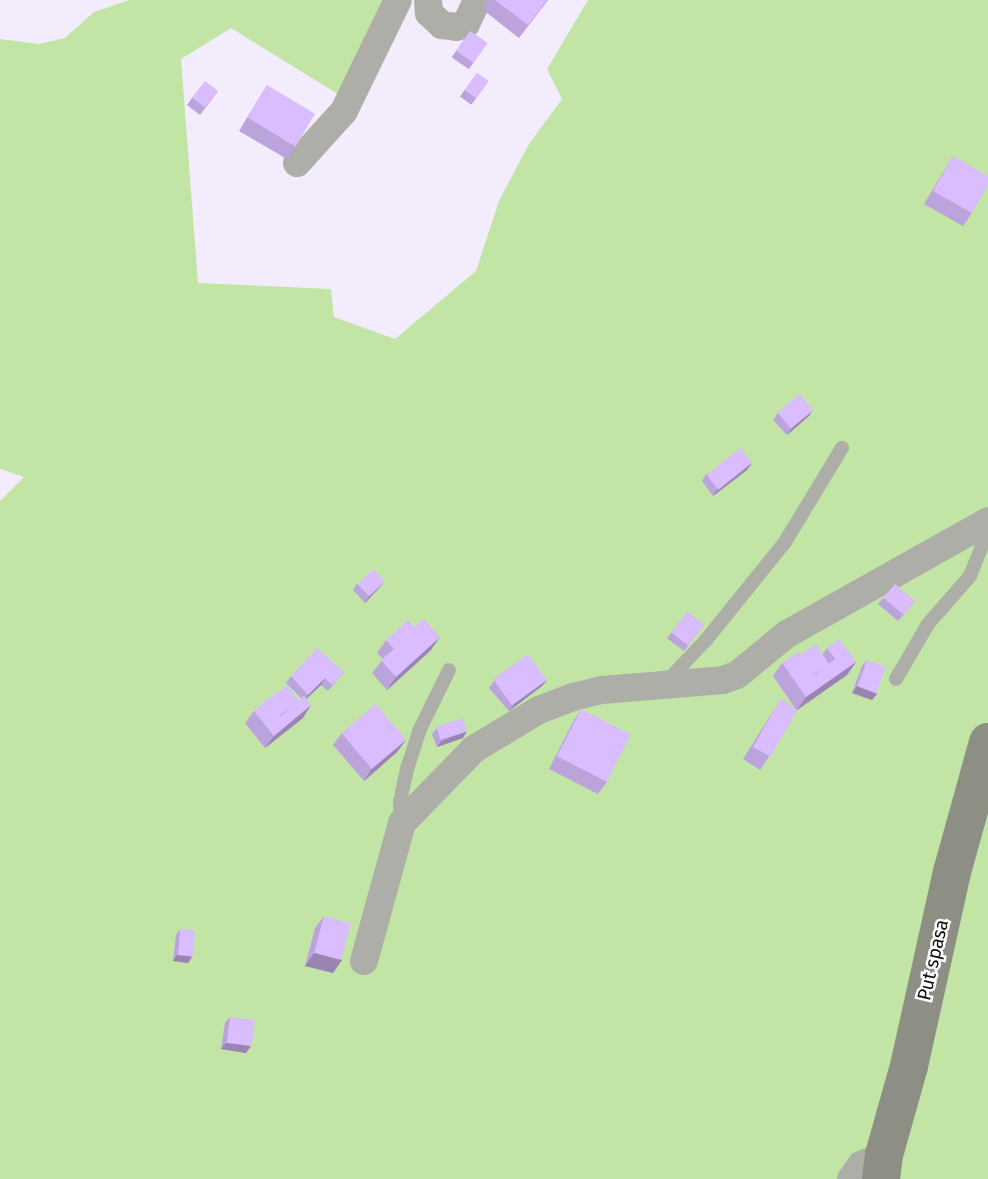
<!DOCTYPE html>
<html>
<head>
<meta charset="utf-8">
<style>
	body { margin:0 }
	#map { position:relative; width:988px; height:1179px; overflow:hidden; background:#f3ecfc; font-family:"Fira Sans",sans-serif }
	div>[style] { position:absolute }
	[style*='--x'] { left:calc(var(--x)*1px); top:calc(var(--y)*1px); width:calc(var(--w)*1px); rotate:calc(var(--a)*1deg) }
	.green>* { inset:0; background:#c2e5a6 }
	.lane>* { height:14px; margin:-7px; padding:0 7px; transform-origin:7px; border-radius:7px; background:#adaea8 }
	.street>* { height:28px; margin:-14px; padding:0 14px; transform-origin:14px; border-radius:14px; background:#adaea8 }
	.secondary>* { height:38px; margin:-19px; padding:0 19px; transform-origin:19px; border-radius:19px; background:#8d8f85 }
	.wall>* { inset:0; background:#bba3db; transform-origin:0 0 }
	.shaded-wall>* { inset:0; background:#9984b2 }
	.building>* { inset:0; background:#dabdff; transform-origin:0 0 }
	span { translate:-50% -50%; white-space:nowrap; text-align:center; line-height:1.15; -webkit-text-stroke:5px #fdfdfd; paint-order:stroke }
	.street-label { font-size:19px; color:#110f14 }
</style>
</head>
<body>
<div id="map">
	<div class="green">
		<i style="clip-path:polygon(129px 0,403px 0,346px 99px,231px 28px,181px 59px,198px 283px,331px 289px,334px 317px,395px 339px,476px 271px,499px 201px,529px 144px,562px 99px,547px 69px,588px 0,988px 0,988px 1179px,0 1179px,0 501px,24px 477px,0 469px,0 39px,39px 44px,65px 38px,94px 12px)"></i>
	</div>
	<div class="lane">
		<i style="--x:896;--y:679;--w:64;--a:-59.8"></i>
		<i style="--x:928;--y:624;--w:64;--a:-48.8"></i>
		<i style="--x:970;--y:576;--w:48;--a:-68.2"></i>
		<i style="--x:666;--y:682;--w:58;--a:-46.4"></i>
		<i style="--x:706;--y:640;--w:126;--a:-51.1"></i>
		<i style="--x:785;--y:542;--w:110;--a:-58.8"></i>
		<i style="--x:401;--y:822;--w:20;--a:-93"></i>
		<i style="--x:400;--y:802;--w:34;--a:-78"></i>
		<i style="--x:407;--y:769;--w:40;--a:-72"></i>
		<i style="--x:419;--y:731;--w:68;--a:-63.8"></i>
	</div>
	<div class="street">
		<i style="--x:428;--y:0;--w:13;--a:86"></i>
		<i style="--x:429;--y:13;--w:18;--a:43"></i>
		<i style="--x:442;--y:25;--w:14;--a:8"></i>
		<i style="--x:456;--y:27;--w:10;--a:-17"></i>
		<i style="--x:466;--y:24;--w:26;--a:-65"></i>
		<i style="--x:297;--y:163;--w:70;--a:-47.9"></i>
		<i style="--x:344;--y:111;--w:123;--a:-64.1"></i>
		<i style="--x:364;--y:961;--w:143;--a:-74.6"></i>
		<i style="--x:402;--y:823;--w:103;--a:-45.8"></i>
		<i style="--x:474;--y:749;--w:76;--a:-31"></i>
		<i style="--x:539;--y:710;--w:36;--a:-21"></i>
		<i style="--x:573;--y:697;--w:30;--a:-14"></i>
		<i style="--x:602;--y:690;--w:121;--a:-4.7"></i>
		<i style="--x:723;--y:680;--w:15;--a:-20"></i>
		<i style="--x:737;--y:675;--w:65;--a:-39.4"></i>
		<i style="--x:787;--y:634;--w:231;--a:-29.3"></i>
		<i style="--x:851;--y:1179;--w:17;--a:-54"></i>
		<i style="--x:861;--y:1165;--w:25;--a:-23"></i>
	</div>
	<div class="secondary">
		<i style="--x:881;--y:1179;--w:24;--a:-83"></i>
		<i style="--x:884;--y:1155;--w:92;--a:-74.3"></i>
		<i style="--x:909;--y:1066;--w:199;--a:-77.5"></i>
		<i style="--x:952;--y:872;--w:135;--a:-74.5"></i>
	</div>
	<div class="wall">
		<i style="clip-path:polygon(488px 0,548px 0,519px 38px,482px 9px)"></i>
		<i style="left:470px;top:31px;width:21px;height:32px;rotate:35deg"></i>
		<i style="left:477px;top:73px;width:14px;height:29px;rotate:36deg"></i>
		<i style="clip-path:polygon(267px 85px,296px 147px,287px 159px,239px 131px)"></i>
		<i style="clip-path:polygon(218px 91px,200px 115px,187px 105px,192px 98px)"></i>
		<i style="clip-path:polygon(953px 156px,972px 213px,963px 226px,924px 204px,945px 169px)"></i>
		<i style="clip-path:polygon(778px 413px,809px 416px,787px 435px,773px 420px)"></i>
		<i style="clip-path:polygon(752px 463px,747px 470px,713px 496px,702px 481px,706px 474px)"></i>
		<i style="clip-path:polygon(357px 584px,380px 587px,365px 603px,353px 590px)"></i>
		<i style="clip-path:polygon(883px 598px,915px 601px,898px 621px,878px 604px)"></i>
		<i style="left:687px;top:612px;width:21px;height:33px;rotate:37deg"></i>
		<i style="clip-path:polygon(415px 627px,431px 650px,387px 690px,372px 673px,383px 659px,377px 653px,386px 640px)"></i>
		<i style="clip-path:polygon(827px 648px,856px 662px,847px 675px,797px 710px,769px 757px,760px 770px,743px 759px,781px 699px,795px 708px,773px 676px,782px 663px,799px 654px,823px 654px)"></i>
		<i style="clip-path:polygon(867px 660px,877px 694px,872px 700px,852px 693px,862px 666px)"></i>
		<i style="clip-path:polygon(344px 672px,328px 691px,321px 685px,306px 699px,303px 718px,265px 748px,245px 723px,254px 711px,269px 701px,299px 701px,302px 699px,286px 683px,291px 676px)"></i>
		<i style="clip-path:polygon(547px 680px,542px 686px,509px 711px,489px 688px,494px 681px)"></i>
		<i style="clip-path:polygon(581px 709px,607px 782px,598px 794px,549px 769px,573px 722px)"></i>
		<i style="clip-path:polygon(437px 728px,463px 738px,437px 747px,432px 734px)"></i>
		<i style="clip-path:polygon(342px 733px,406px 740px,397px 752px,364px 781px,333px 745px)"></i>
		<i style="clip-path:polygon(324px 916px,342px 960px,333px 973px,305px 966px,315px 928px)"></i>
		<i style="clip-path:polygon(180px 929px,192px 957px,188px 963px,173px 961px,176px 935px)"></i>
		<i style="clip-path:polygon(230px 1017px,246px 1053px,221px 1049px,225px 1023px)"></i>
	</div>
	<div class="shaded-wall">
		<i style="clip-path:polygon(813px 410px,809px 416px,787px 435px,791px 429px)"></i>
		<i style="clip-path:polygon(752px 463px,747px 470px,713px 496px,718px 489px)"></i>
		<i style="clip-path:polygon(385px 581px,380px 587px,365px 603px,369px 596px)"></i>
		<i style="clip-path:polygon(440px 637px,431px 650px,387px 690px,396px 677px)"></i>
		<i style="clip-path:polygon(856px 662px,847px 675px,797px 710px,806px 697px)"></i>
		<i style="clip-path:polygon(325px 678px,321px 685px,304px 701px,308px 695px)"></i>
		<i style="clip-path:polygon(547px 680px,542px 686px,509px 711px,514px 704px)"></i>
		<i style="clip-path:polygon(857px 686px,877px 694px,872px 700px,852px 693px)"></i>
		<i style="clip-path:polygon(311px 705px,303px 718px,265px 748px,274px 736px)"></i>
		<i style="clip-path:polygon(467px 731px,463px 738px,437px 747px,441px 741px)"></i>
		<i style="clip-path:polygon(406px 740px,397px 752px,364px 781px,372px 768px)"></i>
		<i style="clip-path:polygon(314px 953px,342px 960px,333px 973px,305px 966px)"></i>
		<i style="clip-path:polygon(177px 955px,192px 957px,188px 963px,173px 961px)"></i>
		<i style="clip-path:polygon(226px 1043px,251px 1046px,246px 1053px,221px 1049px)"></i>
	</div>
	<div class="building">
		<i style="clip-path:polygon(495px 0,547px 0,528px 25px)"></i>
		<i style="left:470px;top:31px;width:21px;height:24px;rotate:35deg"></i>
		<i style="left:477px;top:73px;width:14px;height:21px;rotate:36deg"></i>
		<i style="left:205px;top:81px;width:16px;height:21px;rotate:38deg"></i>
		<i style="left:267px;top:85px;width:56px;height:38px;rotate:31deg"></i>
		<i style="clip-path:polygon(953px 156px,988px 176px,988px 185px,972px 213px,933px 191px)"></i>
		<i style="left:800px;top:394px;width:21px;height:29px;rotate:51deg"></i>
		<i style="left:740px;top:448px;width:19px;height:43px;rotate:51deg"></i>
		<i style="left:373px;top:569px;width:17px;height:22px;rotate:45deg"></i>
		<i style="left:895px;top:584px;width:26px;height:18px;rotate:40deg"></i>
		<i style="left:687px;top:612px;width:21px;height:26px;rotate:37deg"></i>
		<i style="clip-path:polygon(424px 619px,440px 637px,396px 677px,381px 660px,394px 649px,386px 640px,408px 620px,415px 627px)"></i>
		<i style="clip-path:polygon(839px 639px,856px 662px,806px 697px,782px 663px,797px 652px,814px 675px,835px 659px,827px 648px)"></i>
		<i style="left:816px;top:644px;width:24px;height:20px;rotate:57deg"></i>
		<i style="clip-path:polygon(317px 648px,344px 672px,332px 685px,325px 678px,308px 695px,291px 676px)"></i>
		<i style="left:528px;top:654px;width:32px;height:43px;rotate:54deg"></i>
		<i style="left:867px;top:660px;width:20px;height:28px;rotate:20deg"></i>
		<i style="left:287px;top:685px;width:20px;height:24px;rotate:53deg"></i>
		<i style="clip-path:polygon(304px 696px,311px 705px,274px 736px,254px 711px,267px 699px,281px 716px)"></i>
		<i style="clip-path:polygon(781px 699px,797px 709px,793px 717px,776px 707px,772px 713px)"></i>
		<i style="left:376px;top:704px;width:47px;height:45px;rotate:50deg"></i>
		<i style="left:776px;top:707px;width:20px;height:46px;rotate:30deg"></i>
		<i style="left:581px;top:709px;width:56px;height:53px;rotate:27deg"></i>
		<i style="left:463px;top:718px;width:14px;height:28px;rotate:73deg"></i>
		<i style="left:324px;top:916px;width:28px;height:38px;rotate:15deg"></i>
		<i style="left:180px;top:929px;width:15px;height:26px;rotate:4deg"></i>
		<i style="left:230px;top:1017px;width:25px;height:26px;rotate:7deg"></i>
	</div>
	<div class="street-label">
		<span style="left:933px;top:960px;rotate:-77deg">Put spasa</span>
	</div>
</div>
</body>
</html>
